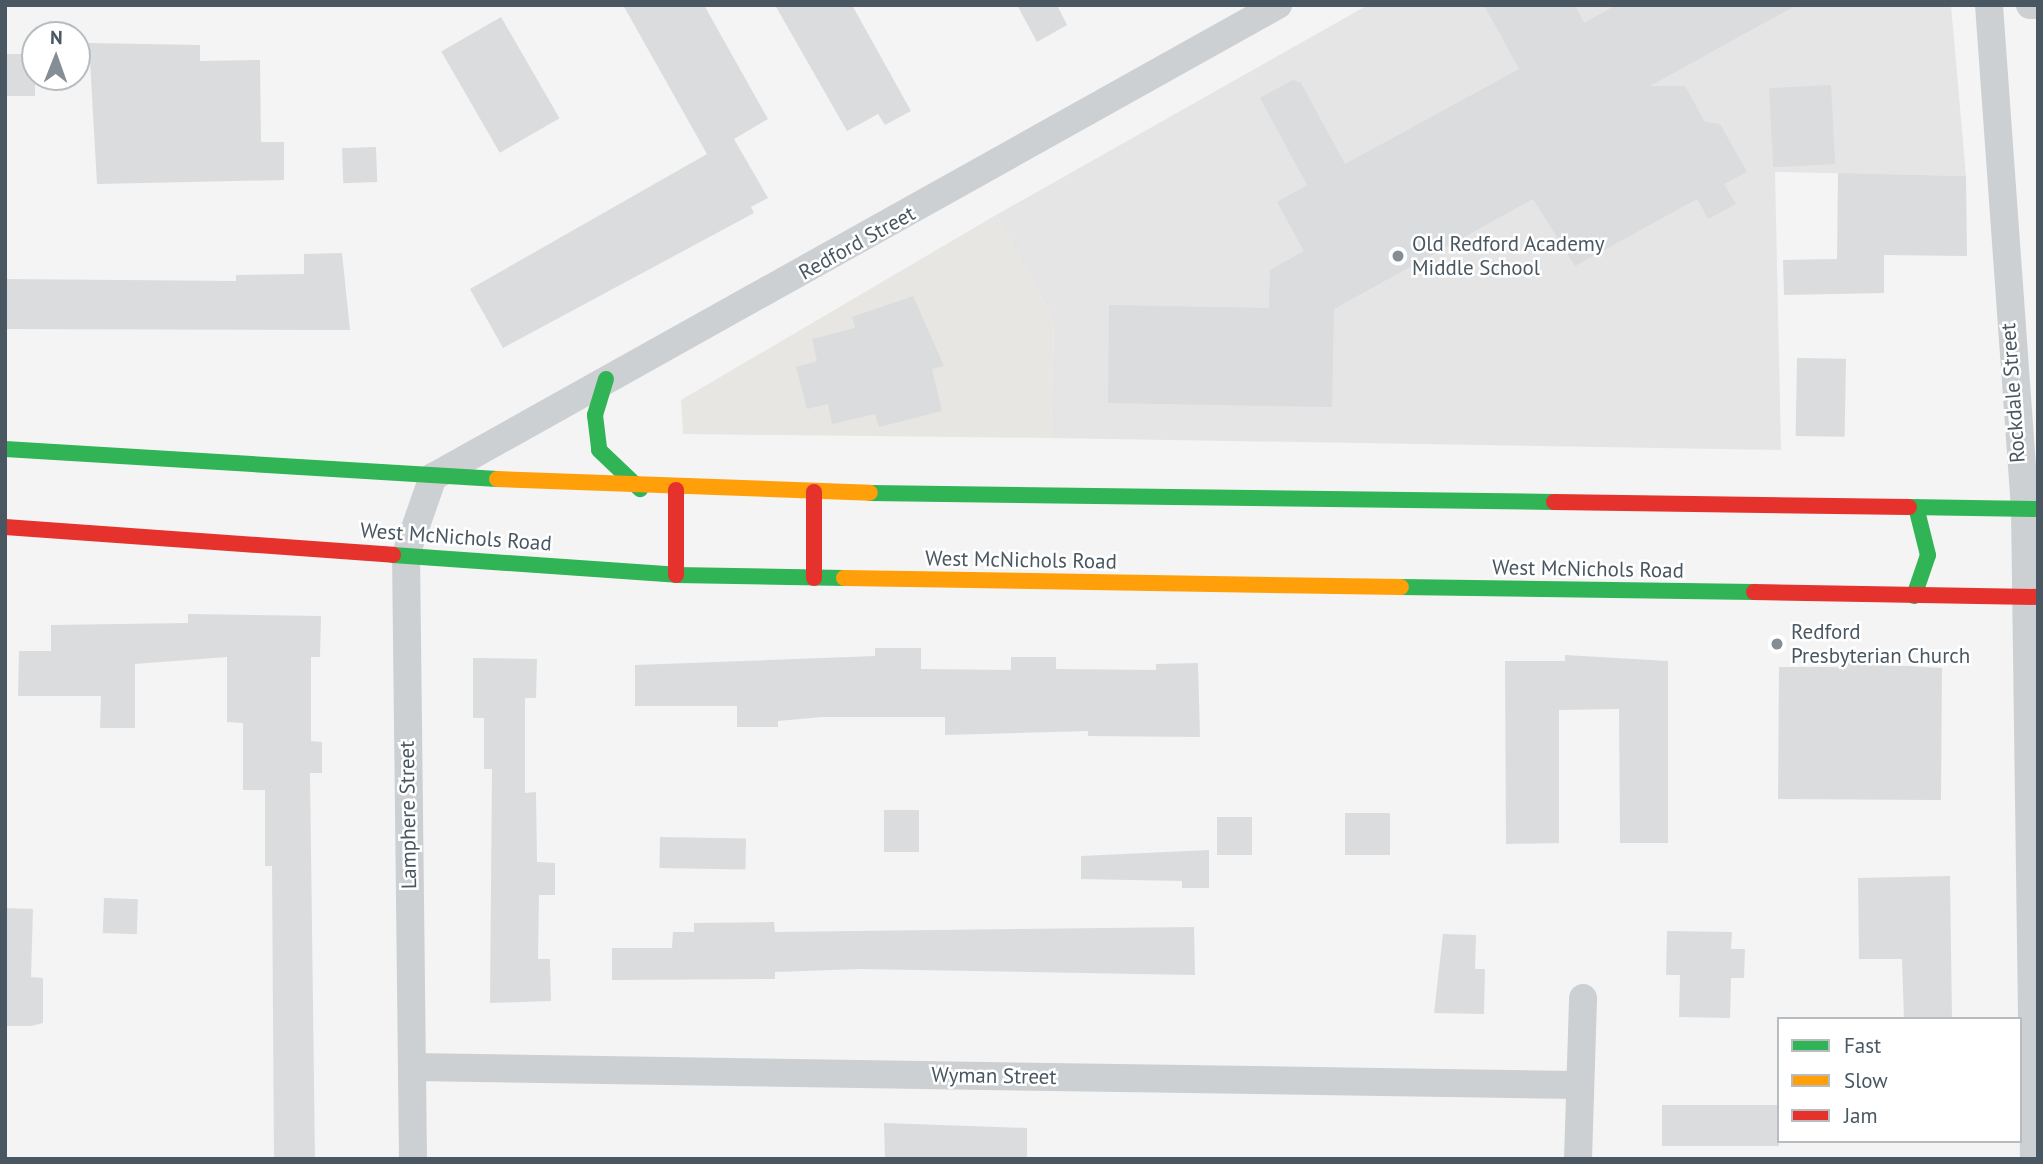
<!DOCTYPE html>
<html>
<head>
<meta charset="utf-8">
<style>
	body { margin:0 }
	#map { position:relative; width:2043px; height:1164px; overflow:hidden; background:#f4f4f4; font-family:"PT Sans",sans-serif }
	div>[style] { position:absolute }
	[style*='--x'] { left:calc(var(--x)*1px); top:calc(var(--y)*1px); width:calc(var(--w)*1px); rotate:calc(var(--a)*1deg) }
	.commercial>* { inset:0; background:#e8e6e3 }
	.education>* { inset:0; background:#e5e5e6 }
	.building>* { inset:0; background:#dbdcde; transform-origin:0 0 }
	.street>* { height:28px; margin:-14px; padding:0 14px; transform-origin:14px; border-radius:14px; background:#cdd0d2 }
	.fast>* { height:16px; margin:-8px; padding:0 8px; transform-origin:8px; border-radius:8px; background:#30b455 }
	.slow>* { height:16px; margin:-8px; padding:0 8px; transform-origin:8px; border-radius:8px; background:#ff9f0a }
	.jam>* { height:16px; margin:-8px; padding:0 8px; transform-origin:8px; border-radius:8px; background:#e5322d }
	.dots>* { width:19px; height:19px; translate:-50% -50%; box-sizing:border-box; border:4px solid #fff; border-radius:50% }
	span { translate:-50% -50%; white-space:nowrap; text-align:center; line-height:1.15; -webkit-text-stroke:5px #fff; paint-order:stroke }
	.street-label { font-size:21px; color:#495762 }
	.poi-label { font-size:21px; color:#495762 }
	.left { translate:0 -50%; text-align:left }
	.frame { position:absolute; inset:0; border:7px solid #495762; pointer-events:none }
	.legend { position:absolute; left:1777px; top:1017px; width:245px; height:126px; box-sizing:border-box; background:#fff; border:2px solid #b6bcc0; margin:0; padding:9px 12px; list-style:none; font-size:21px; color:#495762 }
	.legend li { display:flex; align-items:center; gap:14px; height:35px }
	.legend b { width:35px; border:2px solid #b6bcc0 }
	.north { position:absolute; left:21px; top:21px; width:70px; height:70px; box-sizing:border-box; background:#fff; border:2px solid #b6bcc0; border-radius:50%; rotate:1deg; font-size:19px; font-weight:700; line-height:28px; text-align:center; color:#495762 }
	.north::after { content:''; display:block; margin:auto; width:24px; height:32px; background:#858e95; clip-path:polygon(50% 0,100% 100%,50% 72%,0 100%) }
</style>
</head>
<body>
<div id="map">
	<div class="commercial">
		<i style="clip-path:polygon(996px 215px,1054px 321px,1051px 438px,683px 434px,681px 400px)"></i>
	</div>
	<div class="education">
		<i style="clip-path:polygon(1368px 5px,1951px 5px,1966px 176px,1775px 172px,1781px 450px,1051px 438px,1054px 321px,996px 215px)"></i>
	</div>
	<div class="building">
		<i style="clip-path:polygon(623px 5px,704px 5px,768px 119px,734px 139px,768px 198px,751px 207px,754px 213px,503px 348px,470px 289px,707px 154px)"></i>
		<i style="clip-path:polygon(775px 5px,852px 5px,911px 111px,885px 125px,878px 114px,847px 131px)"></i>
		<i style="clip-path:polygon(1017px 5px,1057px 5px,1067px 25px,1037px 42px)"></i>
		<i style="clip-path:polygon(1484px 5px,1575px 5px,1584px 23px,1616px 5px,1797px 5px,1650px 86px,1685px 86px,1705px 122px,1720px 124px,1747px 172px,1724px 184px,1736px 204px,1708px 219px,1697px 199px,1575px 266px,1533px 199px,1334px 309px,1332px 407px,1108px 403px,1109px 305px,1269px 308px,1270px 270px,1304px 251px,1277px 202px,1307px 185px,1260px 98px,1293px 80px,1301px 83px,1345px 164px,1519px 69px)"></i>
		<i style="left:501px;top:17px;width:117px;height:69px;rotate:60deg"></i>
		<i style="clip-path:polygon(89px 43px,200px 45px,200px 61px,260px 60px,261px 142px,284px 142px,284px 180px,97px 184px)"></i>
		<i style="left:5px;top:54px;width:30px;height:42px"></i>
		<i style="left:1831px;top:85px;width:79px;height:62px;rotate:87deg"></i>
		<i style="left:376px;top:147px;width:35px;height:34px;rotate:88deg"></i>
		<i style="clip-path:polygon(1838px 173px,1966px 176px,1967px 256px,1884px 255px,1884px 293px,1784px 295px,1783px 260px,1837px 259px)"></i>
		<i style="clip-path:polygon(342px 253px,350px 330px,5px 329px,5px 279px,236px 281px,236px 275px,304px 274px,304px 254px)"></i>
		<i style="clip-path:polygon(913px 296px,944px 366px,932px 369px,942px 411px,879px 427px,875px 414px,832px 424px,828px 404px,807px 409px,796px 367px,817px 361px,812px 339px,855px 328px,852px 317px)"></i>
		<i style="left:1797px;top:358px;width:49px;height:78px;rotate:1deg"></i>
		<i style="clip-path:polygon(188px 614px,321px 616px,320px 657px,311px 657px,311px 741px,322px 742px,322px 773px,310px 773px,315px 1159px,274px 1159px,272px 866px,265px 866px,265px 790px,243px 790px,243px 723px,227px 722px,227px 657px,135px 664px,135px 728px,100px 728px,101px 696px,18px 696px,19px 651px,51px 651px,51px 625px,188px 623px)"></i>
		<i style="clip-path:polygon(875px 648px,921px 648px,921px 669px,1011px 670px,1011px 657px,1056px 657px,1056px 669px,1156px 670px,1156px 664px,1198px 663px,1200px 737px,1088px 736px,1088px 731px,945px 735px,945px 717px,822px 717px,778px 721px,778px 727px,737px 727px,737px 706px,635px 706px,635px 665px,875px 656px)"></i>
		<i style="clip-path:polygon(1565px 655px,1668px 661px,1668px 843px,1620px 843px,1619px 709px,1559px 710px,1559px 843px,1506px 844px,1505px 661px,1565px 661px)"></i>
		<i style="clip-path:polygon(473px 658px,537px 659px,536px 698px,525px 698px,525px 793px,536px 792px,537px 862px,555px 863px,555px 895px,539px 895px,538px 959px,550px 959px,551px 1001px,490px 1003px,492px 769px,484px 769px,484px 718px,473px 718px)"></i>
		<i style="clip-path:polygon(1839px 662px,1942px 668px,1941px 800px,1778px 799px,1779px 667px,1839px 667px)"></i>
		<i style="left:884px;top:810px;width:35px;height:42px"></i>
		<i style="left:1345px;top:813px;width:45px;height:42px"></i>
		<i style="left:1217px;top:817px;width:35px;height:38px"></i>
		<i style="left:660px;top:837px;width:86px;height:31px;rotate:1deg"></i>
		<i style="clip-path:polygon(1209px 850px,1209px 888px,1182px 888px,1182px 881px,1081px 879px,1081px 856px)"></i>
		<i style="clip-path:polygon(1950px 876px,1952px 1019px,1904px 1019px,1902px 959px,1859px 959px,1858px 878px)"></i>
		<i style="left:104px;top:898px;width:34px;height:35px;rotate:2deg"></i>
		<i style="clip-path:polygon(5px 908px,33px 909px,31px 977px,43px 978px,43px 1023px,31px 1026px,5px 1026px)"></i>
		<i style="clip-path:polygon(774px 922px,775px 932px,1194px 927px,1195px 975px,859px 969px,775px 972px,775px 979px,612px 980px,612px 948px,672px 948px,673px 932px,694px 932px,694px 923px)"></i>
		<i style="clip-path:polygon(1667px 931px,1732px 932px,1731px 949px,1745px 949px,1744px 978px,1731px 978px,1730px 1018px,1679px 1017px,1680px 975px,1666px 975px)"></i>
		<i style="clip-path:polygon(1443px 934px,1476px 935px,1475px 969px,1485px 969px,1484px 1014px,1434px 1013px)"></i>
		<i style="left:1662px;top:1105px;width:117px;height:41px"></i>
		<i style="clip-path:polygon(884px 1123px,1027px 1128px,1027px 1159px,885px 1159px)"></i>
	</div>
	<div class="street">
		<i style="--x:1989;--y:5;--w:505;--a:85.91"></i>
		<i style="--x:2025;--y:509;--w:650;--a:89.21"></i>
		<i style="--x:2030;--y:5;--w:8;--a:0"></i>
		<i style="--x:412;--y:1067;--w:1164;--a:0.89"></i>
		<i style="--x:413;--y:1159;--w:605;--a:-90.66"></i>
		<i style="--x:406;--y:554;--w:82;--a:-70.7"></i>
		<i style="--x:433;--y:477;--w:968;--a:-29.19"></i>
		<i style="--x:1578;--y:1159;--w:161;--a:-88.2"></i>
	</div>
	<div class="fast">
		<i style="--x:606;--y:379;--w:38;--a:107"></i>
		<i style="--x:595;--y:415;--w:35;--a:83"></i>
		<i style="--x:599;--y:450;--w:57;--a:43.6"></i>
		<i style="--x:5;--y:449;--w:493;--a:3.5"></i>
		<i style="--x:870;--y:493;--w:684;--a:0.75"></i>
		<i style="--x:1909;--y:507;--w:129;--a:0.9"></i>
		<i style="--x:393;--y:555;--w:284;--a:4"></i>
		<i style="--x:676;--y:575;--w:168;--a:1"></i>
		<i style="--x:1401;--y:587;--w:353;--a:0.8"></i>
		<i style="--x:1914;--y:596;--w:43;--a:-71.1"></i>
		<i style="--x:1928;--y:555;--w:49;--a:-104"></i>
	</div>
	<div class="slow">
		<i style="--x:497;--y:479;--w:373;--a:2.1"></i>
		<i style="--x:844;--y:578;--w:557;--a:0.93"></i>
	</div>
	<div class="jam">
		<i style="--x:676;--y:490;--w:85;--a:90"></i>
		<i style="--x:814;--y:492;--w:86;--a:90"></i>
		<i style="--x:1554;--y:502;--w:355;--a:0.8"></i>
		<i style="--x:5;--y:527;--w:389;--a:4.1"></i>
		<i style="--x:1754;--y:592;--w:284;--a:1"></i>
	</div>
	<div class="dots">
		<i style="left:1398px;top:256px;background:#858e95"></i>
		<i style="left:1777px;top:644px;background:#858e95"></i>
	</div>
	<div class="street-label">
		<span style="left:857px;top:243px;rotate:-29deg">Redford Street</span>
		<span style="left:2013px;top:393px;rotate:-94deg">Rockdale Street</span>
		<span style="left:456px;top:537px;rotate:4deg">West McNichols Road</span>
		<span style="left:1021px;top:560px;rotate:1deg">West McNichols Road</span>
		<span style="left:1588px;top:569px;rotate:1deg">West McNichols Road</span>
		<span style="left:408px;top:815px;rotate:-91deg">Lamphere Street</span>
		<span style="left:994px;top:1076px;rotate:1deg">Wyman Street</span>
	</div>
	<div class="poi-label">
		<span class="left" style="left:1412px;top:256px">Old Redford Academy<br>Middle School</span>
		<span class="left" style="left:1791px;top:644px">Redford<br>Presbyterian Church</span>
	</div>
	<div class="frame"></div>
	<ul class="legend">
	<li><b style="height:9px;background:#30b455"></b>Fast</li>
	<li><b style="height:9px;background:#ff9f0a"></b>Slow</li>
	<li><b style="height:9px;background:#e5322d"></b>Jam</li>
	</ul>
	<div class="north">N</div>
</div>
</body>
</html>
